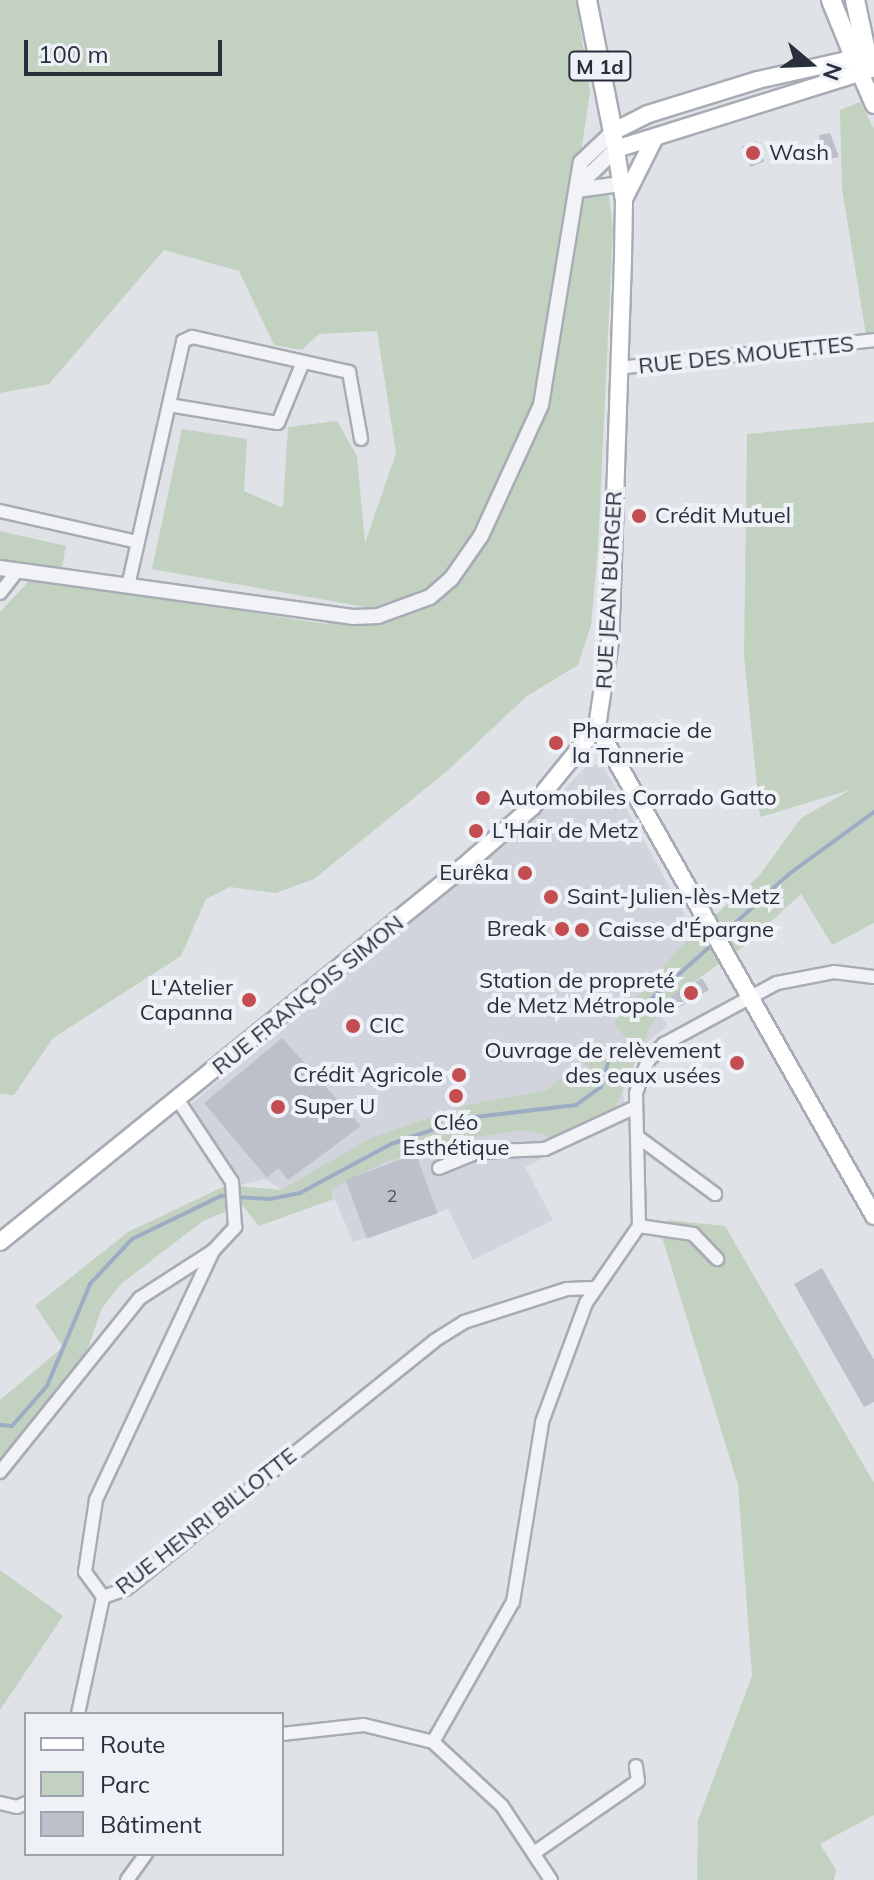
<!DOCTYPE html>
<html>
<head>
<meta charset="utf-8">
<style>
	body { margin:0 }
	#map { position:relative; width:874px; height:1880px; overflow:hidden; background:#dfe2e7; font-family:Mulish,sans-serif }
	div>[style] { position:absolute }
	[style*='--x'] { left:calc(var(--x)*1px); top:calc(var(--y)*1px); width:calc(var(--w)*1px); rotate:calc(var(--a)*1deg) }
	.built>* { inset:0; background:#d1d4dc }
	.green>* { inset:0; background:#c3d1c1 }
	.stream>* { height:4px; margin:-2px; padding:0 2px; transform-origin:2px; border-radius:2px; background:#9dacc5 }
	.building>* { inset:0; background:#bdc0ca; transform-origin:0 0 }
	.roads { filter:drop-shadow(2px 0 #a8acb4) drop-shadow(-2px 0 #a8acb4) drop-shadow(0 2px #a8acb4) drop-shadow(0 -2px #a8acb4) }
	.minor>* { height:12px; margin:-6px; padding:0 6px; transform-origin:6px; border-radius:6px; background:#f2f3f6 }
	.tertiary>* { height:14px; margin:-7px; padding:0 7px; transform-origin:7px; border-radius:7px; background:#f2f3f6 }
	.secondary>* { height:16px; margin:-8px; padding:0 8px; transform-origin:8px; border-radius:8px; background:#fff }
	.primary>* { height:18px; margin:-9px; padding:0 9px; transform-origin:9px; border-radius:9px; background:#fff }
	.dots>* { width:22px; height:22px; translate:-50% -50%; box-sizing:border-box; border:4px solid #eef1f5; border-radius:50% }
	span { translate:-50% -50%; white-space:nowrap; text-align:center; line-height:1.15; -webkit-text-stroke:8px #eef1f5; paint-order:stroke }
	.number-label { font-size:18px; color:#4e5260 }
	.number-label span { -webkit-text-stroke-width:0 }
	.shield-label span { padding:2px 6px; background:#eef1f5; border:2px solid; border-radius:6px; -webkit-text-stroke-width:0 }
	.shield-label { font-size:20px; color:#292e3d; font-weight:700 }
	.poi-label { font-size:22px; color:#292e3d }
	.left { translate:0 -50%; text-align:left }
	.right { translate:-100% -50%; text-align:right }
	.street-label { font-size:22px; color:#292e3d }
	.legend { position:absolute; left:24px; top:1712px; width:260px; height:144px; box-sizing:border-box; background:#eef1f5; border:2px solid #9fa3ab; margin:0; padding:10px 14px; list-style:none; font-size:24px; color:#292e3d }
	.legend li { display:flex; align-items:center; gap:16px; height:40px }
	.legend b { width:40px; border:2px solid #9fa3ab }
	.north { position:absolute; left:770px; top:24px; width:80px; height:80px; -webkit-text-stroke:6px #eef1f5; paint-order:stroke; rotate:109deg; font-size:22px; font-weight:700; line-height:32px; text-align:center; color:#292e3d }
	.north::after { content:''; display:block; margin:auto; width:28px; height:36px; background:#292e3d; clip-path:polygon(50% 0,100% 100%,50% 72%,0 100%) }
	.scale { position:absolute; left:24px; top:40px; width:198px; height:36px; box-sizing:border-box; border:4px solid #292e3d; border-top:0; padding-left:10px; font-size:24px; line-height:28px; white-space:nowrap; color:#292e3d; -webkit-text-stroke:6px #eef1f5; paint-order:stroke }
</style>
</head>
<body>
<div id="map">
	<div class="built">
		<i style="clip-path:polygon(589px 764px,603px 766px,698px 939px,640px 992px,668px 1025px,620px 1065px,626px 1117px,525px 1167px,553px 1220px,473px 1260px,448px 1209px,353px 1242px,324px 1173px,281px 1190px,266px 1179px,234px 1186px,226px 1157px,190px 1105px,526px 828px)"></i>
	</div>
	<div class="green">
		<i style="clip-path:polygon(0 0,576px 0,590px 91px,579px 167px,609px 196px,613px 229px,598px 548px,591px 625px,578px 665px,527px 696px,446px 772px,314px 879px,276px 893px,230px 887px,206px 899px,181px 956px,53px 1038px,14px 1095px,0 1094px,0 612px,38px 571px,0 585px,0 531px,66px 546px,59px 582px,326px 624px,376px 609px,152px 569px,182px 429px,247px 439px,244px 491px,283px 508px,288px 427px,337px 421px,357px 456px,365px 543px,396px 453px,377px 331px,319px 334px,302px 350px,274px 345px,239px 271px,164px 250px,49px 384px,0 393px)"></i>
		<i style="clip-path:polygon(860px 102px,874px 129px,874px 339px,867px 341px,842px 189px,840px 110px)"></i>
		<i style="clip-path:polygon(874px 422px,874px 923px,832px 945px,801px 894px,743px 947px,671px 998px,651px 1025px,616px 1106px,552px 1137px,524px 1130px,458px 1140px,383px 1163px,331px 1189px,334px 1199px,259px 1226px,242px 1205px,203px 1221px,122px 1283px,102px 1308px,70px 1399px,0 1480px,0 1400px,63px 1347px,35px 1306px,128px 1232px,227px 1185px,281px 1190px,371px 1138px,463px 1106px,547px 1090px,572px 1069px,579px 1077px,589px 1069px,584px 1063px,608px 1042px,615px 1049px,627px 1039px,614px 1023px,684px 943px,759px 876px,801px 818px,850px 790px,760px 817px,744px 656px,747px 434px)"></i>
		<i style="clip-path:polygon(668px 1220px,725px 1226px,874px 1483px,874px 1815px,820px 1844px,836px 1870px,834px 1880px,697px 1880px,698px 1820px,752px 1676px,738px 1485px,662px 1237px)"></i>
		<i style="clip-path:polygon(0 1570px,63px 1616px,0 1710px)"></i>
	</div>
	<div class="stream">
		<i style="--x:720;--y:937;--w:93;--a:-42.4"></i>
		<i style="--x:789;--y:874;--w:105;--a:-36.1"></i>
		<i style="--x:650;--y:1000;--w:86;--a:-41.7"></i>
		<i style="--x:0;--y:1425;--w:12;--a:5"></i>
		<i style="--x:12;--y:1426;--w:53;--a:-48.8"></i>
		<i style="--x:47;--y:1386;--w:111;--a:-67.1"></i>
		<i style="--x:90;--y:1284;--w:62;--a:-47"></i>
		<i style="--x:132;--y:1239;--w:99;--a:-25.8"></i>
		<i style="--x:221;--y:1196;--w:49;--a:3.5"></i>
		<i style="--x:270;--y:1199;--w:31;--a:-11"></i>
		<i style="--x:300;--y:1193;--w:103;--a:-28.3"></i>
		<i style="--x:391;--y:1144;--w:80;--a:-18.9"></i>
		<i style="--x:467;--y:1118;--w:110;--a:-6.8"></i>
		<i style="--x:576;--y:1105;--w:31;--a:-36"></i>
		<i style="--x:601;--y:1087;--w:32;--a:-74"></i>
	</div>
	<div class="building">
		<i style="clip-path:polygon(830px 133px,839px 157px,823px 160px,819px 135px)"></i>
		<i style="left:756px;top:141px;width:22px;height:15px;rotate:68deg"></i>
		<i style="left:702px;top:978px;width:14px;height:36px;rotate:60deg"></i>
		<i style="clip-path:polygon(282px 1038px,361px 1126px,288px 1180px,278px 1168px,267px 1178px,204px 1103px)"></i>
		<i style="left:416px;top:1154px;width:63px;height:75px;rotate:70deg"></i>
		<i style="clip-path:polygon(822px 1268px,874px 1360px,874px 1402px,864px 1407px,794px 1284px)"></i>
	</div>
	<div class="roads">
		<div class="minor">
			<i style="--x:618;--y:368;--w:258;--a:-6.2"></i>
			<i style="--x:169;--y:405;--w:110;--a:9.4"></i>
			<i style="--x:278;--y:423;--w:66;--a:-67.7"></i>
			<i style="--x:0;--y:511;--w:141;--a:12.7"></i>
			<i style="--x:128;--y:586;--w:251;--a:-77.3"></i>
			<i style="--x:183;--y:341;--w:10;--a:-24"></i>
			<i style="--x:192;--y:337;--w:161;--a:12.6"></i>
			<i style="--x:349;--y:372;--w:68;--a:79.8"></i>
			<i style="--x:0;--y:593;--w:29;--a:-52"></i>
			<i style="--x:638;--y:1137;--w:96;--a:36.5"></i>
			<i style="--x:439;--y:1168;--w:42;--a:-22.3"></i>
			<i style="--x:478;--y:1152;--w:67;--a:-2.6"></i>
			<i style="--x:545;--y:1149;--w:100;--a:-24.8"></i>
			<i style="--x:639;--y:1226;--w:55;--a:8.4"></i>
			<i style="--x:693;--y:1234;--w:35;--a:46"></i>
			<i style="--x:213;--y:1251;--w:275;--a:115.2"></i>
			<i style="--x:96;--y:1500;--w:73;--a:98.7"></i>
			<i style="--x:85;--y:1572;--w:31;--a:54"></i>
			<i style="--x:103;--y:1597;--w:24;--a:-19"></i>
			<i style="--x:126;--y:1589;--w:395;--a:-38.8"></i>
			<i style="--x:434;--y:1341;--w:36;--a:-32"></i>
			<i style="--x:464;--y:1322;--w:108;--a:-17.8"></i>
			<i style="--x:567;--y:1289;--w:27;--a:-2"></i>
			<i style="--x:0;--y:1472;--w:223;--a:-51.2"></i>
			<i style="--x:140;--y:1298;--w:87;--a:-32.8"></i>
			<i style="--x:213;--y:1251;--w:33;--a:-47"></i>
			<i style="--x:235;--y:1227;--w:45;--a:-93.8"></i>
			<i style="--x:232;--y:1182;--w:98;--a:-123.4"></i>
			<i style="--x:78;--y:1714;--w:120;--a:-77.9"></i>
			<i style="--x:282;--y:1734;--w:82;--a:-6.3"></i>
			<i style="--x:364;--y:1725;--w:71;--a:13.8"></i>
			<i style="--x:433;--y:1742;--w:94;--a:42.8"></i>
			<i style="--x:502;--y:1806;--w:89;--a:56.5"></i>
			<i style="--x:433;--y:1742;--w:161;--a:-60.3"></i>
			<i style="--x:513;--y:1602;--w:182;--a:-80.8"></i>
			<i style="--x:542;--y:1422;--w:127;--a:-69.7"></i>
			<i style="--x:586;--y:1303;--w:93;--a:-55.5"></i>
			<i style="--x:639;--y:1226;--w:133;--a:-91.3"></i>
			<i style="--x:636;--y:1093;--w:33;--a:-70"></i>
			<i style="--x:647;--y:1062;--w:25;--a:-47"></i>
			<i style="--x:664;--y:1044;--w:128;--a:-28.4"></i>
			<i style="--x:777;--y:983;--w:58;--a:-10.9"></i>
			<i style="--x:834;--y:972;--w:40;--a:7.1"></i>
			<i style="--x:0;--y:1803;--w:17;--a:13"></i>
			<i style="--x:17;--y:1807;--w:10;--a:-24"></i>
			<i style="--x:534;--y:1853;--w:126;--a:-34.7"></i>
			<i style="--x:638;--y:1781;--w:15;--a:-98"></i>
			<i style="--x:127;--y:1880;--w:32;--a:-54"></i>
		</div>
		<div class="tertiary">
			<i style="--x:581;--y:183;--w:49;--a:-44.2"></i>
			<i style="--x:577;--y:190;--w:44;--a:-7.8"></i>
			<i style="--x:0;--y:568;--w:356;--a:7.9"></i>
			<i style="--x:353;--y:617;--w:25;--a:-2"></i>
			<i style="--x:378;--y:616;--w:55;--a:-20.1"></i>
			<i style="--x:430;--y:597;--w:28;--a:-41"></i>
			<i style="--x:451;--y:579;--w:52;--a:-55.1"></i>
			<i style="--x:481;--y:536;--w:144;--a:-65.4"></i>
			<i style="--x:541;--y:405;--w:246;--a:-80.7"></i>
			<i style="--x:581;--y:162;--w:44;--a:-43.2"></i>
		</div>
		<div class="secondary">
			<i style="--x:865;--y:56;--w:110;--a:167.4"></i>
			<i style="--x:758;--y:80;--w:115;--a:162.8"></i>
			<i style="--x:648;--y:114;--w:39;--a:153"></i>
			<i style="--x:613;--y:132;--w:70;--a:80.9"></i>
			<i style="--x:624;--y:201;--w:57;--a:91"></i>
			<i style="--x:623;--y:258;--w:383;--a:91.9"></i>
			<i style="--x:610;--y:641;--w:87;--a:98.6"></i>
			<i style="--x:597;--y:727;--w:562;--a:60.47"></i>
			<i style="--x:858;--y:68;--w:40;--a:66.6"></i>
			<i style="--x:616;--y:149;--w:270;--a:-17.4"></i>
			<i style="--x:624;--y:199;--w:69;--a:-63.4"></i>
			<i style="--x:0;--y:1242;--w:596;--a:-39.01"></i>
			<i style="--x:463;--y:867;--w:91;--a:-41"></i>
			<i style="--x:532;--y:807;--w:103;--a:-50.9"></i>
		</div>
		<div class="primary">
			<i style="--x:587;--y:0;--w:135;--a:78.9"></i>
			<i style="--x:831;--y:0;--w:64;--a:67.9"></i>
			<i style="--x:855;--y:0;--w:57;--a:77.9"></i>
		</div>
	</div>
	<div class="dots">
		<i style="left:753px;top:153px;background:#c44d52"></i>
		<i style="left:639px;top:516px;background:#c44d52"></i>
		<i style="left:556px;top:743px;background:#c44d52"></i>
		<i style="left:483px;top:798px;background:#c44d52"></i>
		<i style="left:476px;top:831px;background:#c44d52"></i>
		<i style="left:525px;top:873px;background:#c44d52"></i>
		<i style="left:551px;top:897px;background:#c44d52"></i>
		<i style="left:562px;top:929px;background:#c44d52"></i>
		<i style="left:582px;top:930px;background:#c44d52"></i>
		<i style="left:691px;top:993px;background:#c44d52"></i>
		<i style="left:249px;top:1000px;background:#c44d52"></i>
		<i style="left:353px;top:1026px;background:#c44d52"></i>
		<i style="left:737px;top:1063px;background:#c44d52"></i>
		<i style="left:459px;top:1075px;background:#c44d52"></i>
		<i style="left:456px;top:1096px;background:#c44d52"></i>
		<i style="left:278px;top:1107px;background:#c44d52"></i>
	</div>
	<div class="number-label">
		<span style="left:392px;top:1196px">2</span>
	</div>
	<div class="shield-label">
		<span style="left:600px;top:66px">M 1d</span>
	</div>
	<div class="poi-label">
		<span class="left" style="left:769px;top:153px">Wash</span>
		<span class="left" style="left:655px;top:516px">Crédit Mutuel</span>
		<span class="left" style="left:572px;top:743px">Pharmacie de<br>la Tannerie</span>
		<span class="left" style="left:499px;top:798px">Automobiles Corrado Gatto</span>
		<span class="left" style="left:492px;top:831px">L'Hair de Metz</span>
		<span class="right" style="left:509px;top:873px">Eurêka</span>
		<span class="left" style="left:567px;top:897px">Saint-Julien-lès-Metz</span>
		<span class="right" style="left:546px;top:929px">Break</span>
		<span class="left" style="left:598px;top:930px">Caisse d'Épargne</span>
		<span class="right" style="left:675px;top:993px">Station de propreté<br>de Metz Métropole</span>
		<span class="right" style="left:233px;top:1000px">L'Atelier<br>Capanna</span>
		<span class="left" style="left:369px;top:1026px">CIC</span>
		<span class="right" style="left:721px;top:1063px">Ouvrage de relèvement<br>des eaux usées</span>
		<span class="right" style="left:443px;top:1075px">Crédit Agricole</span>
		<span class="left" style="left:294px;top:1107px">Super U</span>
		<span style="left:456px;top:1135px">Cléo<br>Esthétique</span>
	</div>
	<div class="street-label">
		<span style="left:746px;top:355px;rotate:-6deg">RUE DES MOUETTES</span>
		<span style="left:609px;top:590px;rotate:-87deg">RUE JEAN BURGER</span>
		<span style="left:308px;top:995px;rotate:-39deg">RUE FRANÇOIS SIMON</span>
		<span style="left:206px;top:1521px;rotate:-38deg">RUE HENRI BILLOTTE</span>
	</div>
	<ul class="legend">
	<li><b style="height:10px;background:#fff"></b>Route</li>
	<li><b style="height:22px;background:#c3d1c1"></b>Parc</li>
	<li><b style="height:22px;background:#bdc0ca"></b>Bâtiment</li>
	</ul>
	<div class="north">N</div>
	<div class="scale">100 m</div>
</div>
</body>
</html>
